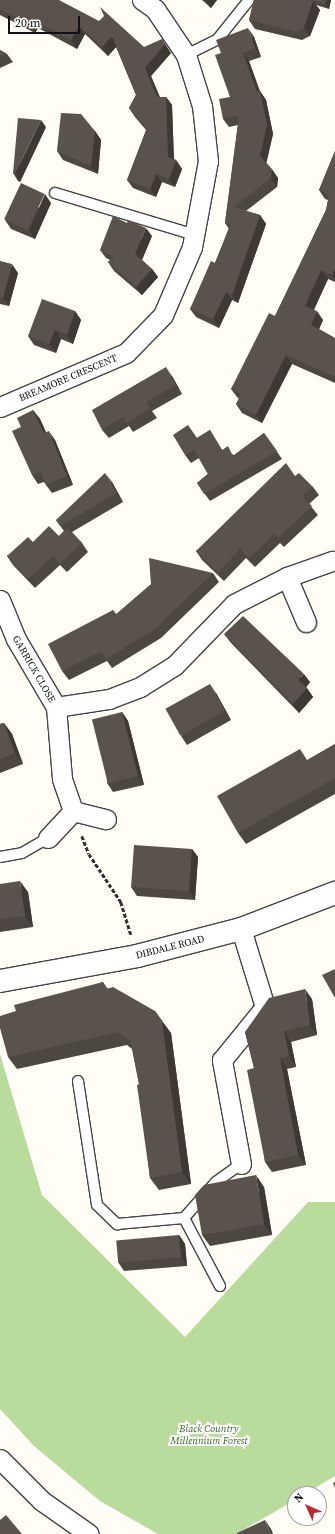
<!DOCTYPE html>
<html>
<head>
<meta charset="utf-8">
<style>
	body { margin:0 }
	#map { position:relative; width:335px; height:1534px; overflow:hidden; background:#fffdf5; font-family:"Source Serif 4",serif }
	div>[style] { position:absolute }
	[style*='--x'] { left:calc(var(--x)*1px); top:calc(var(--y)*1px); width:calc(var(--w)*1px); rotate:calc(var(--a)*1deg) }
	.forest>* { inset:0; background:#b9dc9c }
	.path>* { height:2.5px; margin-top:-1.25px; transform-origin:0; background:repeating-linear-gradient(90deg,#333 0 4px,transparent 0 6px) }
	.roads { filter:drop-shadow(1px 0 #444) drop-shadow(-1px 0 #444) drop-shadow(0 1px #444) drop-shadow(0 -1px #444) }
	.service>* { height:10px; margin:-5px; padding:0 5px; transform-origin:5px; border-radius:5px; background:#fff }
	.minor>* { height:19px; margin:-9.5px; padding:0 9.5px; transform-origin:9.5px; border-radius:9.5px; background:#fff }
	.tertiary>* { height:22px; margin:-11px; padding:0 11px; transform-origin:11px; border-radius:11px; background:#fff }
	.wall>* { inset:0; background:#4d4742 }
	.shaded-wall>* { inset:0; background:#3f3936 }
	.building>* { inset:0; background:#5a524d; transform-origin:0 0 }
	span { translate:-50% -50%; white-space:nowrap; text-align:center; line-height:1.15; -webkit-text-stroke:4px #fff; paint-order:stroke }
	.street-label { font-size:10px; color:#111 }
	.park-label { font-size:10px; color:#2f6b1f; font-style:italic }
	.north { position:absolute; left:287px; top:1486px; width:40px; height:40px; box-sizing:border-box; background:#fff; border:1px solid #a0a0a0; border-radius:50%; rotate:315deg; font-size:11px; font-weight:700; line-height:16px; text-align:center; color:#111 }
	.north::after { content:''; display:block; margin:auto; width:14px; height:18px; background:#c4262e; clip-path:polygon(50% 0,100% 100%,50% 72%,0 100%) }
	.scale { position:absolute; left:8px; top:16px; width:72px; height:18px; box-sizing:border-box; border:2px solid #111; border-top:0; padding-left:5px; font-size:12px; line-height:14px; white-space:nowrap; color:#111; -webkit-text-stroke:3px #fff; paint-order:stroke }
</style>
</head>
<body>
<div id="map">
	<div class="forest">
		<i style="clip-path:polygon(0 1054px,42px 1195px,185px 1337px,308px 1202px,335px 1202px,335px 1476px,305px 1494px,295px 1494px,295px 1500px,236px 1534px,158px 1534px,100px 1501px,34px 1446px,0 1409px)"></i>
	</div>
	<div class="path">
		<i style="--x:82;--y:836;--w:19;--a:69"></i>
		<i style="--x:89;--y:854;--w:58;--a:56.3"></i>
		<i style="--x:121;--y:902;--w:34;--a:73"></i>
	</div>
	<div class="roads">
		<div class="service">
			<i style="--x:186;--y:55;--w:34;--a:-26"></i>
			<i style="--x:217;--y:40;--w:51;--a:-51.3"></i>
			<i style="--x:55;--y:193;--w:146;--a:16.7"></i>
			<i style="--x:0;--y:857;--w:22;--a:-10"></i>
			<i style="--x:22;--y:853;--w:30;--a:-30"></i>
			<i style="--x:78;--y:1081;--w:125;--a:81.3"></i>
			<i style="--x:97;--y:1205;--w:28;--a:44"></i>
			<i style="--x:117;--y:1224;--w:67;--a:-5.1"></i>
			<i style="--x:184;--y:1218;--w:48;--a:-48.4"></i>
			<i style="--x:216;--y:1182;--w:31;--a:-36"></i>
			<i style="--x:184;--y:1218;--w:77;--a:62.1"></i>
		</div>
		<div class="minor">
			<i style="--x:0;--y:407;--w:137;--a:-23.2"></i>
			<i style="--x:126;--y:353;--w:53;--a:-45.8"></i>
			<i style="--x:163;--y:315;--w:74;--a:-66.9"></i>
			<i style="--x:192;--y:247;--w:87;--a:-79.5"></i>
			<i style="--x:208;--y:161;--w:55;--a:-96.2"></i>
			<i style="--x:202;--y:106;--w:53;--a:-107.4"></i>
			<i style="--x:186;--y:55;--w:55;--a:-124"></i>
			<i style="--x:155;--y:9;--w:16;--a:-145"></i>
			<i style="--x:287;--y:577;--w:49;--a:67.1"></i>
			<i style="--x:0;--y:600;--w:42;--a:67.7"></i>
			<i style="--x:16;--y:639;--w:79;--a:59.5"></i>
			<i style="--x:56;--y:707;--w:72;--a:85.2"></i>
			<i style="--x:62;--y:779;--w:34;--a:71"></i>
			<i style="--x:56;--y:707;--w:54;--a:-8.6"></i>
			<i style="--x:109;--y:699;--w:33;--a:-21"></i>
			<i style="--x:140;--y:687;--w:40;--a:-32"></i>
			<i style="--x:174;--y:666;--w:86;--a:-45.9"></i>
			<i style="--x:234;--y:604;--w:59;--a:-27"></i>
			<i style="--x:287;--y:577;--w:48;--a:-19.6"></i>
			<i style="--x:48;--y:838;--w:37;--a:-47"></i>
			<i style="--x:73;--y:811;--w:34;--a:14"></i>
			<i style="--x:241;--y:1164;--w:106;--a:-100.4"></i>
			<i style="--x:222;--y:1060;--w:68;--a:-50.9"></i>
			<i style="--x:265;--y:1007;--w:82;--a:-107.1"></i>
			<i style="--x:0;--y:1459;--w:59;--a:45"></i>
			<i style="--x:42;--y:1501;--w:57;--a:35.1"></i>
		</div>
		<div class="tertiary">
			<i style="--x:0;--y:981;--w:139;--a:-10.3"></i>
			<i style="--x:137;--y:956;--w:107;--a:-14.6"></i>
			<i style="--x:241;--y:929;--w:101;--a:-21"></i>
		</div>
	</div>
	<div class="wall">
		<i style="clip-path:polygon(0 0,144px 47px,171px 53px,151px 76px,160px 97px,166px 97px,172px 105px,174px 159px,176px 160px,182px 169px,175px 187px,162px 182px,156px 197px,133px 188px,127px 180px,146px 130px,135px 117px,129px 108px,136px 95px,116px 47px,108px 56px,85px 34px,77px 49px,38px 28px,35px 33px,0 15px)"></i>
		<i style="clip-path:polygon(202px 0,217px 0,211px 8px)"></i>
		<i style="clip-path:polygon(254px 0,331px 0,329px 9px,316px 5px,320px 10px,310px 36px,302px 40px,255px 29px,249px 20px)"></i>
		<i style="clip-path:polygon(254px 37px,261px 57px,249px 61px,260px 91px,266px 100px,273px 134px,266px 163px,278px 178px,277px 187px,246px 211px,260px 215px,266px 224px,238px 303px,232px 300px,219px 328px,196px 317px,190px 309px,215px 263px,229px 229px,225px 223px,238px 125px,229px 127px,223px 119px,230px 97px,221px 53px)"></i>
		<i style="clip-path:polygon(0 50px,7px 54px,13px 62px,0 68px)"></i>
		<i style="clip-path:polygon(46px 127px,20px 182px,18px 181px,13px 173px)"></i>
		<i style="clip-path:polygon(95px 131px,101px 140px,98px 174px,63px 160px,57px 151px)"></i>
		<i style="clip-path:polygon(335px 151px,335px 282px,328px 279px,314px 310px,323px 320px,319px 329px,335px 338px,335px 383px,292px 364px,262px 423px,242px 413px,236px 404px,239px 399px,237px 397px,231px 389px,275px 316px,326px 210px,328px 200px,325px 199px,319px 190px)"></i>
		<i style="clip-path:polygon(51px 203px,35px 239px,11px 229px,5px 220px)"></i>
		<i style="clip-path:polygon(152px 236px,142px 260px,152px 269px,158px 277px,142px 295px,114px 271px,108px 262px,110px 260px,106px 258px,100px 250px)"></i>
		<i style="clip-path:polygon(0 261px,18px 273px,9px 306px,0 304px)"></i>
		<i style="clip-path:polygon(75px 311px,81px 320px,73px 344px,61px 339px,56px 353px,34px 345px,28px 336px)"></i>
		<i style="clip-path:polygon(172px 376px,182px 394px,152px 411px,157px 418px,133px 432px,129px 426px,109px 438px,102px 430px)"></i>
		<i style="clip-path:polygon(33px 410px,40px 419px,46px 432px,55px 440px,73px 485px,52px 493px,46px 485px,44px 482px,38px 484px,32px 475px,21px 427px)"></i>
		<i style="clip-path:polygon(210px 430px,222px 450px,234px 455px,264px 433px,282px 459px,210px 501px,197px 483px,208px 474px,199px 458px,191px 463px,185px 455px,197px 438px)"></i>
		<i style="clip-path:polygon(295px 476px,313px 487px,319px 495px,309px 504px,318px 515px,284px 547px,280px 543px,255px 567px,246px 558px,224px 581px,202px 560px,196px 551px)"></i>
		<i style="clip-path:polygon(112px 482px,123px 502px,72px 532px,82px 543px,88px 552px,67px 572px,60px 565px,35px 588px,13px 565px,7px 556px,33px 542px,59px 536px,64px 531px,56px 520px)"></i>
		<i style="clip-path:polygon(213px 573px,219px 582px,161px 638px,112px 668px,107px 661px,69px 680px,62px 671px,113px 610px,116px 614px)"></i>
		<i style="clip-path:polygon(224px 634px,310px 682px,306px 687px,313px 697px,299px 713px,231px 643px)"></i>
		<i style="clip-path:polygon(216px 693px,231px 720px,187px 745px,181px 736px)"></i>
		<i style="clip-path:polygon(122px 712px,128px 721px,144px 785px,113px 792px,107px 783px)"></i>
		<i style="clip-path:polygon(4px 723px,12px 734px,23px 764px,0 773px,0 724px)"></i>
		<i style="clip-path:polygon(335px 744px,335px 794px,246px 844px,238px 833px,308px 760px)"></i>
		<i style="clip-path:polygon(192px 849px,198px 857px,195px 900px,137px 896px,131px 887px)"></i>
		<i style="clip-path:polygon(0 884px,28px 892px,33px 927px,0 932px)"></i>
		<i style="clip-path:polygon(103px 982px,107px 988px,171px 1033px,191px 1184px,159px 1190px,150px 1178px,139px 1084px,132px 1049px,127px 1045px,17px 1069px,8px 1057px,16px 1011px)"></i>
		<i style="clip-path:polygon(312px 999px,317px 1035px,291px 1042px,296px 1067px,287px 1069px,306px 1165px,272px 1172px,265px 1162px,254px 1068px,245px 1032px)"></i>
		<i style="clip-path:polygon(264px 1187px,272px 1235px,210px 1246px,202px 1235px)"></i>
		<i style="clip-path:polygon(179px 1235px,185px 1244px,187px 1266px,124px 1271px,118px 1262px)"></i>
	</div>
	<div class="shaded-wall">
		<i style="clip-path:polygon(205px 0,217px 0,211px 8px)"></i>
		<i style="clip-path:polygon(326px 0,331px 0,329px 9px,325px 4px)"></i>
		<i style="clip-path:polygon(313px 1px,320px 10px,310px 36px,304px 27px)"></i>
		<i style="clip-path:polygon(32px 19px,38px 28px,35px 33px,29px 24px)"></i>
		<i style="clip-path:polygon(79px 26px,85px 34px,77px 49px,71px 40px)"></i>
		<i style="clip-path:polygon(248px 28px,254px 37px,261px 57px,255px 48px)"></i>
		<i style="clip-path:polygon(112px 36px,118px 45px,108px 56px,102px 47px)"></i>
		<i style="clip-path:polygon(162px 39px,171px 53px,151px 76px,163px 106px,157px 97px,145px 68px)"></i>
		<i style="clip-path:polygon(243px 53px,249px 61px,260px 93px,260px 91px,266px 100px,273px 134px,266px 165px,260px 156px,257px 92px)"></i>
		<i style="clip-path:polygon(166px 97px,172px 105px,174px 165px,168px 157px)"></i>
		<i style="clip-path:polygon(41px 120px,46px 127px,20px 182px,15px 174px)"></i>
		<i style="clip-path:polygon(95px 131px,101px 140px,98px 174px,91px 166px)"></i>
		<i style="clip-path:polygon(176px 160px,182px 169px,175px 187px,169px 179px)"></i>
		<i style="clip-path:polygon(272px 169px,278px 178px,277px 187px,271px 178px)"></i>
		<i style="clip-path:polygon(156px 174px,162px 182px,156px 197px,150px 189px)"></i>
		<i style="clip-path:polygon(45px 194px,51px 203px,35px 239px,29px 230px)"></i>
		<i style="clip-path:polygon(260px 215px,266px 224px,238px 303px,232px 295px)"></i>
		<i style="clip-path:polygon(146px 228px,152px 236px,141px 262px,135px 254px)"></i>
		<i style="clip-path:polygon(12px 264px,18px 273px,9px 306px,3px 298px)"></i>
		<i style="clip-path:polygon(335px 268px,335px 279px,332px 275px)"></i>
		<i style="clip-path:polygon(152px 269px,158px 277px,142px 295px,136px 287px)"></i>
		<i style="clip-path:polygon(321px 270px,328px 279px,311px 315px,305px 306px)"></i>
		<i style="clip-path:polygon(226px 292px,232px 300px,219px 328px,213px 319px)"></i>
		<i style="clip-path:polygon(75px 311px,81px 320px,73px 344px,67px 335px)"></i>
		<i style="clip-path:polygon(317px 311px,323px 320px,317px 334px,311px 325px)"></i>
		<i style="clip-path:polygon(55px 330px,61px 339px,56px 353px,49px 344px)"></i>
		<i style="clip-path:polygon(286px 355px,292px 364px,262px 423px,256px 415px)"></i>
		<i style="clip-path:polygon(166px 367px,172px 376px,182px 394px,176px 385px)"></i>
		<i style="clip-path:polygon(33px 410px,40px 419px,50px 442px,44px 433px)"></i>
		<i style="clip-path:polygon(49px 431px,55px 440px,73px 485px,67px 476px)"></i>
		<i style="clip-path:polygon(105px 473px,112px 482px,123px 502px,117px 493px)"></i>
		<i style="clip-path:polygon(304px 674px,310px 682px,305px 689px,298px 680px)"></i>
		<i style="clip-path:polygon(210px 684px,216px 693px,231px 720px,225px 711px)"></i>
		<i style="clip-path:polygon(307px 688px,313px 697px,299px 713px,293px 704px)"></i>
		<i style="clip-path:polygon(122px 712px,128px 721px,144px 785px,138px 776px)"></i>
		<i style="clip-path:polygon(4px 723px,12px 734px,23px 764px,15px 753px)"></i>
		<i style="clip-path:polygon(192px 849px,198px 857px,195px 900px,189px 891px)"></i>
		<i style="clip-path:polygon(20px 881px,28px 892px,33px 927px,25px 916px)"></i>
		<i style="clip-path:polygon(305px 989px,312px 999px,317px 1035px,310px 1025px)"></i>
		<i style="clip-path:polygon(155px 1011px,171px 1033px,191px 1184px,182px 1172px)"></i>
		<i style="clip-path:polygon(284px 1031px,291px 1042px,296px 1067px,289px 1056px)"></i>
		<i style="clip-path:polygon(280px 1058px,287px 1069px,306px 1165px,298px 1155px)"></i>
		<i style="clip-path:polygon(256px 1175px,264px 1187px,272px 1235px,264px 1224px)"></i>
		<i style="clip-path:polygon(179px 1235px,185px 1244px,187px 1266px,181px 1257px)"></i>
		<i style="clip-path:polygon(265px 1520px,271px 1529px,273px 1534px,271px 1534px)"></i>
	</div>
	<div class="building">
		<i style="clip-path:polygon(0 0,59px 0,99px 21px,104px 16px,100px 7px,144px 47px,162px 39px,165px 44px,145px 68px,157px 97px,166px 97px,168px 157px,176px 160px,169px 179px,156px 174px,150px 189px,127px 180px,147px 129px,129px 108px,136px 95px,112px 36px,102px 47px,79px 26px,71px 40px,32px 19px,29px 24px,0 9px)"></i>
		<i style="clip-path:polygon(254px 0,309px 0,313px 1px,304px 27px,296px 32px,249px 20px)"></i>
		<i style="clip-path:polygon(312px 0,326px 0,325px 4px)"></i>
		<i style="clip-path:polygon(248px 28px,255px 48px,243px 53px,257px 92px,260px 91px,267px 125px,260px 156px,272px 169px,271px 178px,234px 207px,260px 215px,232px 295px,226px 292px,213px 319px,190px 309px,211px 261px,215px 263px,230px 225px,225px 223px,239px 115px,223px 119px,219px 99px,230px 97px,215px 55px,221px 53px,216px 40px)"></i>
		<i style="clip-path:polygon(0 50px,7px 54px,0 56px)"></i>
		<i style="clip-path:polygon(61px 113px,81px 114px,95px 131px,91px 166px,57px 151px)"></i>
		<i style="clip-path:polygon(18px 118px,41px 120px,15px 174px,13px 173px)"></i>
		<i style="clip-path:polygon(335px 151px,335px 268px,332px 275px,321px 270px,305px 306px,317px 311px,311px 325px,335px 338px,335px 377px,286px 355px,256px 415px,236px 404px,241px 394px,231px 389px,269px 313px,275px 316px,326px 210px,329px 195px,319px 190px)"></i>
		<i style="left:21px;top:183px;width:26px;height:40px;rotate:25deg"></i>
		<i style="clip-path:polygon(113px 216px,127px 223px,128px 220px,146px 228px,135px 254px,152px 269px,136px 287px,108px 262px,114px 257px,100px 250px)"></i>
		<i style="clip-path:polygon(0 261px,12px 264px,3px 298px,0 297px)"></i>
		<i style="clip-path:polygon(42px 299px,75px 311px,67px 335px,55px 330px,49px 344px,28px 336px)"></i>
		<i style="clip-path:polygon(166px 367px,176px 385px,146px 402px,150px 409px,126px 423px,123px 417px,102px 430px,92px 410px)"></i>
		<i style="clip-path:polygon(33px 410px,44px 433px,49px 431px,67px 476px,46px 485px,41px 472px,32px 475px,12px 431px,21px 427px,17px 418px)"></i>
		<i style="clip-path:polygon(188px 425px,197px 438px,210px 430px,222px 450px,228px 446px,233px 456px,264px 433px,277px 451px,204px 494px,197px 483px,208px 474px,194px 450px,185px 455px,173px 435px)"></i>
		<i style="clip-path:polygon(286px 463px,295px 476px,299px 473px,313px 487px,302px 496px,312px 506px,278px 538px,274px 534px,249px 558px,240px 549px,218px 573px,196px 551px)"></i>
		<i style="clip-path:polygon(105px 473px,117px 493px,60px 526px,56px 520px)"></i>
		<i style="clip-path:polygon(49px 526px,59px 536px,67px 528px,82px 543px,60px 564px,53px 556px,28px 579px,7px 556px,28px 537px,33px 542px)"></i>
		<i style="clip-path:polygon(149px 558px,213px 573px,155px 629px,106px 659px,102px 651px,62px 671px,48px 644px,113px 610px,115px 615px,151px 584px)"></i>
		<i style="clip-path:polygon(243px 616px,304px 674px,298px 680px,307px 688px,293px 704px,224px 634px)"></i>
		<i style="left:210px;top:684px;width:31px;height:51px;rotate:61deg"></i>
		<i style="left:122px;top:712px;width:66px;height:31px;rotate:76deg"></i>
		<i style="clip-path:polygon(4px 723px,15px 753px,0 759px,0 724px)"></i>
		<i style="clip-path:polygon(335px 744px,335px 778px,238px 833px,217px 796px,300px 749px,307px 760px)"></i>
		<i style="left:134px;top:845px;width:58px;height:42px;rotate:4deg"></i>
		<i style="clip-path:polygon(20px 881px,25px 916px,0 919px,0 884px)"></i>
		<i style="clip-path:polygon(335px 969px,335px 998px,322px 975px)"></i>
		<i style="clip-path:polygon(103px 982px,106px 989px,113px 987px,155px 1011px,162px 1021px,182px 1172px,150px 1178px,137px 1085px,139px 1084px,131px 1042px,118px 1032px,8px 1057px,0 1028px,0 1016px,16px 1011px,14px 1005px)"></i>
		<i style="clip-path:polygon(305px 989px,310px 1025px,284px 1031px,289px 1056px,280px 1058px,298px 1155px,265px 1162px,247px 1070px,254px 1068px,245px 1032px,269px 998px)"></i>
		<i style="clip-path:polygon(256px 1175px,264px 1224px,202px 1235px,195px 1195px,204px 1185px)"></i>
		<i style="left:179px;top:1235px;width:22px;height:63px;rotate:85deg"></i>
		<i style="clip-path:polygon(335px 1482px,335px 1488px,333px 1483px)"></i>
		<i style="clip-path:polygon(6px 1515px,22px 1534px,0 1534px,0 1520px)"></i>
		<i style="clip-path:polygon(265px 1520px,271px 1534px,237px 1534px,237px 1533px)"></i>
	</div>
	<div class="street-label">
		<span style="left:68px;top:378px;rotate:-23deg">BREAMORE CRESCENT</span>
		<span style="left:34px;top:669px;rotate:60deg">GARRICK CLOSE</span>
		<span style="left:170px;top:947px;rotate:-14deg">DIBDALE ROAD</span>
	</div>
	<div class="park-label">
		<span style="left:209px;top:1434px">Black Country<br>Millennium Forest</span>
	</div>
	<div class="north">N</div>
	<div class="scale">20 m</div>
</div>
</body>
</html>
